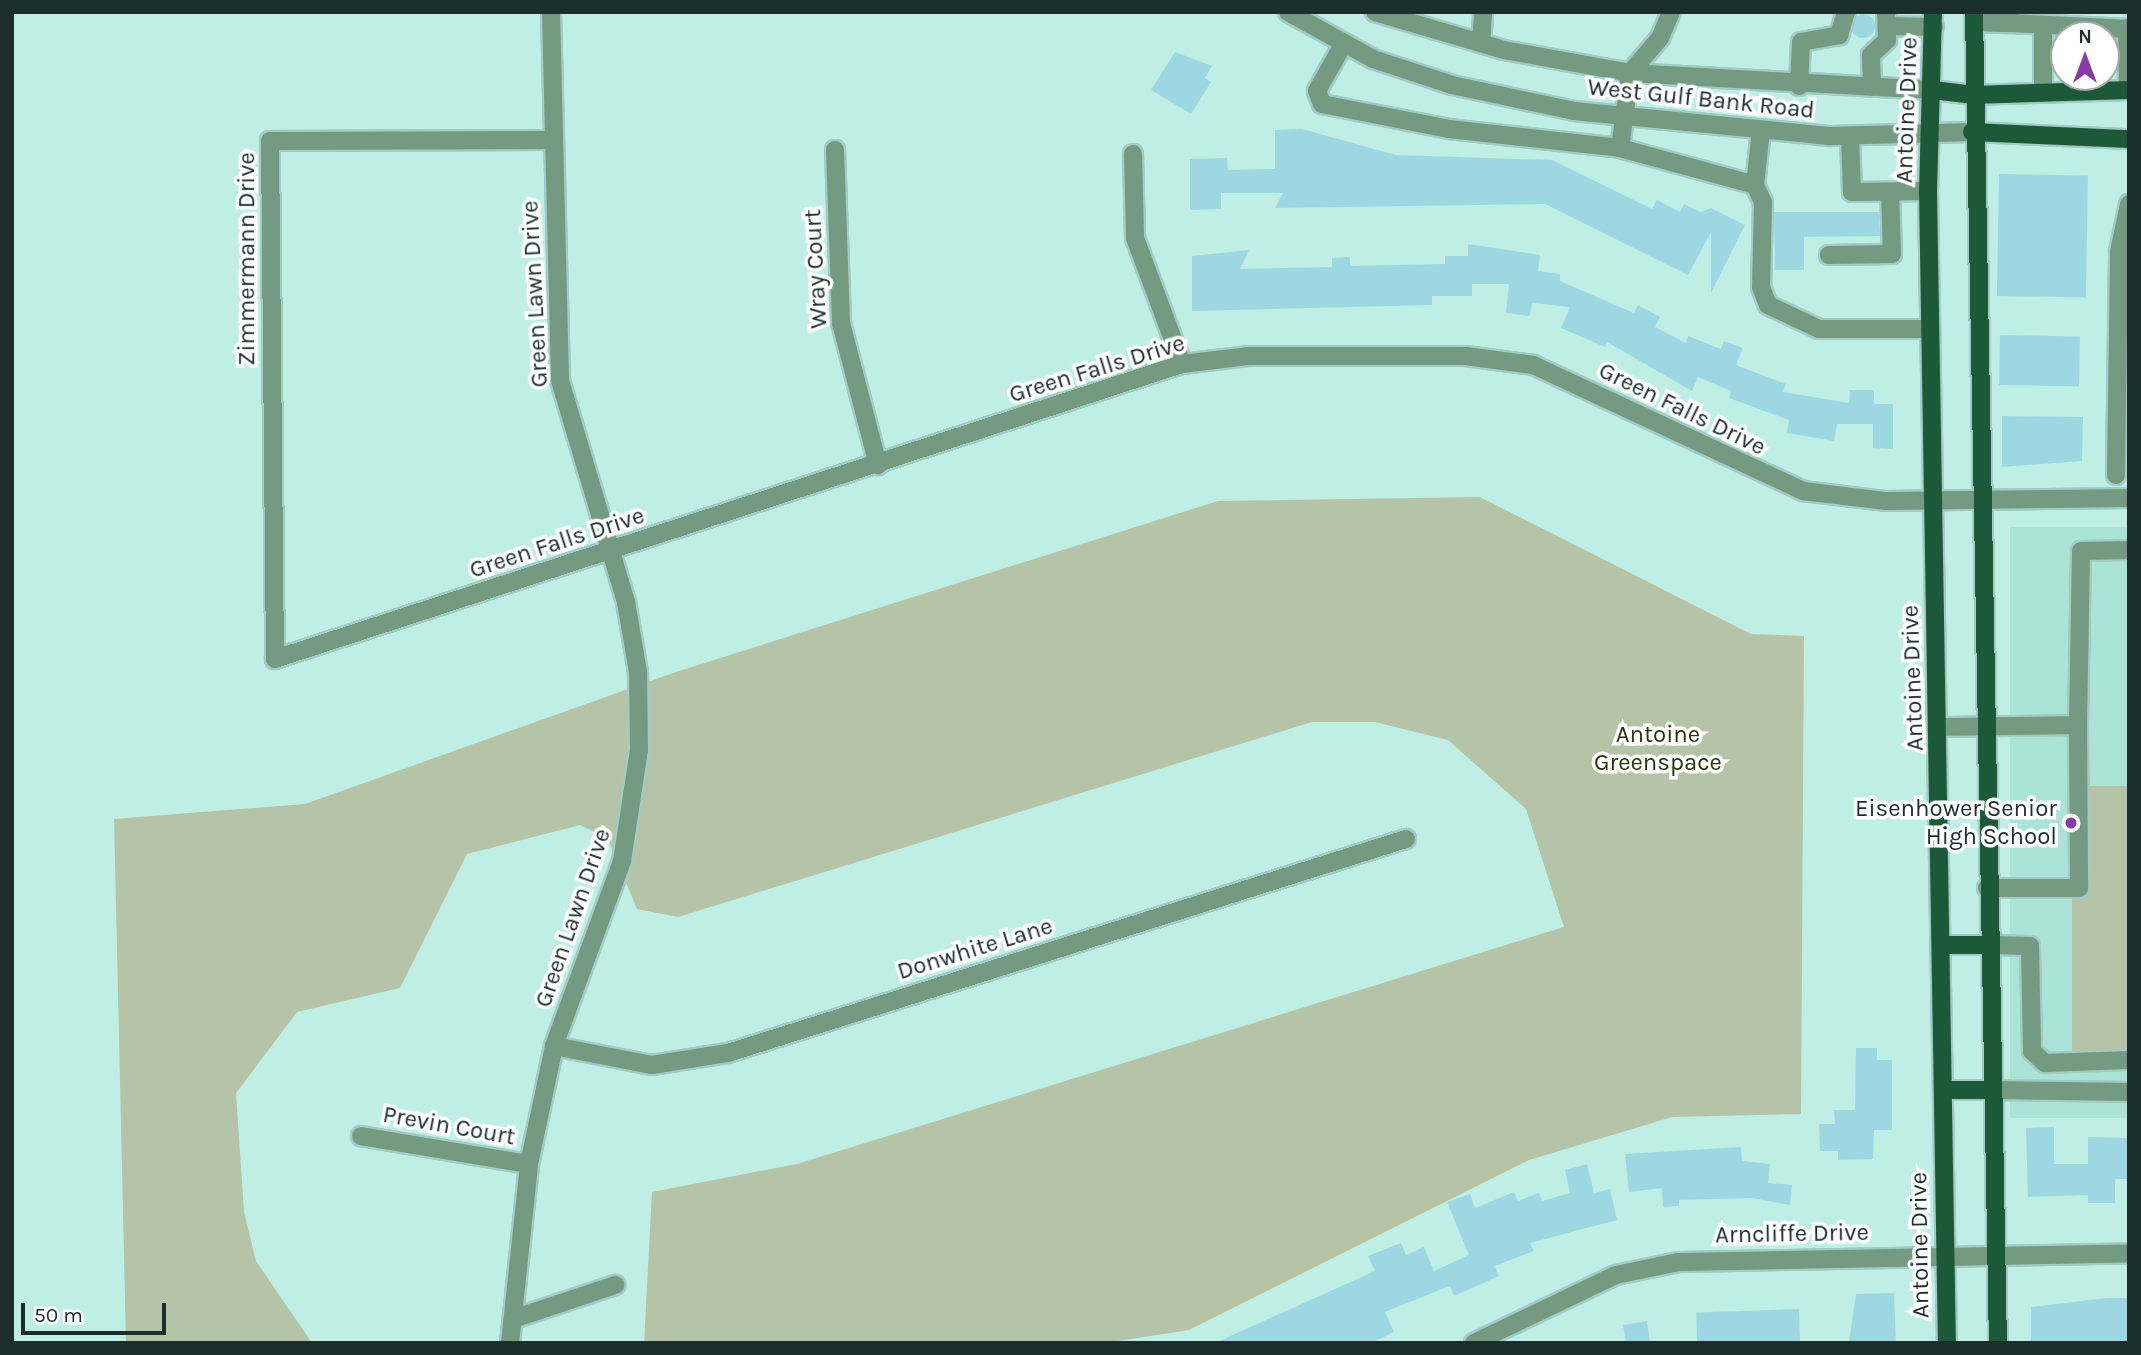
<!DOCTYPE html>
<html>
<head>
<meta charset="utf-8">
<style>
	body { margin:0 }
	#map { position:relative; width:2141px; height:1355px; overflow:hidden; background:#bfeee5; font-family:Karla,sans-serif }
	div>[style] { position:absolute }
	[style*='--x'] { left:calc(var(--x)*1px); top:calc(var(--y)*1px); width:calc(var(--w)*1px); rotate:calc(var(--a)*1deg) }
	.built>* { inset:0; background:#abe3d9; transform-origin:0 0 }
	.green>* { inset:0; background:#b5c4a6; transform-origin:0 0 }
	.building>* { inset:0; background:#9dd8e2; transform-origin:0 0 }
	.round { border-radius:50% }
	.roads { filter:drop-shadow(2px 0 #a2cbc4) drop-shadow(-2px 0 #a2cbc4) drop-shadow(0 2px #a2cbc4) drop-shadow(0 -2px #a2cbc4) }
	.minor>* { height:18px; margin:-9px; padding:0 9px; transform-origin:9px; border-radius:9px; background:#749a81 }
	.major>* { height:18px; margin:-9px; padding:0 9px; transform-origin:9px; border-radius:9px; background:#1d5938 }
	.dots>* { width:19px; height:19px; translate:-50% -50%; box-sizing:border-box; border:4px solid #fff; border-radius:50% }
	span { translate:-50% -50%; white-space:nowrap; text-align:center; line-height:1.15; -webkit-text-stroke:7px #fff; paint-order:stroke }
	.street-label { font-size:24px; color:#1c2e2b }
	.park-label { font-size:24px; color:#243707 }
	.poi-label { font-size:24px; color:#1c2e2b }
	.right { translate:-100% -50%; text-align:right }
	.frame { position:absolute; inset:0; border:14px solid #1c2e2b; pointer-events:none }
	.north { position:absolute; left:2050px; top:21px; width:70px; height:70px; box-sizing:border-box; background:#fff; border:2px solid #a4abaa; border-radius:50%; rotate:0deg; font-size:19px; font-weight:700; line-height:28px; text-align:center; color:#1c2e2b }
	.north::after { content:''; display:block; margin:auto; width:24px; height:32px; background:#8a39a8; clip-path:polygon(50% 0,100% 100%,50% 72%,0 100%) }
	.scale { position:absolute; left:21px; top:1303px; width:145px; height:32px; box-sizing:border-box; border:4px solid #1c2e2b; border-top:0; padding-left:9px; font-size:21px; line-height:24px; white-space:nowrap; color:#1c2e2b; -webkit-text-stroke:5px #fff; paint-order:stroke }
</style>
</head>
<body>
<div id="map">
	<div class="built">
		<i style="left:2129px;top:527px;width:591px;height:119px;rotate:90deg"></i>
	</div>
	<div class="green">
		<i style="clip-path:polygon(1480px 497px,1751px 634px,1804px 636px,1801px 1114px,1672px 1117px,1529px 1160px,1189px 1330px,1105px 1343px,644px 1343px,652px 1192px,797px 1164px,1564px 927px,1526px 809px,1448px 740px,1375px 722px,1312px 722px,678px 917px,637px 909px,608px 839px,580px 825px,467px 854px,400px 988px,297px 1012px,236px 1093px,244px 1212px,256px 1261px,312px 1343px,126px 1343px,114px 819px,305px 804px,676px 672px,1218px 501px)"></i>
		<i style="left:2072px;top:786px;width:57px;height:266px"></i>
	</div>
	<div class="building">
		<i class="round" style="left:1851px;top:14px;width:24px;height:24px"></i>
		<i style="clip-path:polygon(1175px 52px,1212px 66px,1205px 78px,1211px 82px,1191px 114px,1151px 90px)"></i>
		<i style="clip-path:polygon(1302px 129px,1396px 155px,1552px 160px,1652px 209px,1657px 200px,1680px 212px,1684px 204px,1700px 212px,1711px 208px,1745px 225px,1711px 293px,1711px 232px,1688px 275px,1545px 204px,1275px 208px,1283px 193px,1221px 193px,1221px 209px,1190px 210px,1190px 159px,1227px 158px,1228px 170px,1275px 169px,1275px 130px)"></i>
		<i style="left:1999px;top:174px;width:89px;height:122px;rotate:1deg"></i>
		<i style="clip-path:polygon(1774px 212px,1879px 212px,1880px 236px,1804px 237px,1804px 270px,1775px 270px)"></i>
		<i style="clip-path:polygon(1468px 244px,1540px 255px,1538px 271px,1560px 274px,1560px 281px,1634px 313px,1638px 305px,1660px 317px,1655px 327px,1686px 343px,1688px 336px,1721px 349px,1724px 341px,1743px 348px,1736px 365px,1786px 384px,1783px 392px,1849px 403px,1850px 390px,1874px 390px,1874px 404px,1893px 404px,1893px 449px,1873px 448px,1873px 424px,1837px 424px,1834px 441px,1787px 433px,1789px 420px,1729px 398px,1731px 391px,1698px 377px,1692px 391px,1607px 342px,1605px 347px,1561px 328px,1570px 307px,1532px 303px,1530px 316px,1506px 313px,1509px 284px,1472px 284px,1472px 296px,1432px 296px,1432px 305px,1192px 311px,1192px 256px,1249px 250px,1240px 269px,1332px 267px,1332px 258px,1350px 257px,1350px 266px,1445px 264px,1445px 256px,1468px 256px)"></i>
		<i style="left:2000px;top:335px;width:80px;height:50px;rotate:1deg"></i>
		<i style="clip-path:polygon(2002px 416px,2083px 417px,2082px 461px,2002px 467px)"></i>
		<i style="clip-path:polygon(1856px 1048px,1877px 1048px,1877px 1060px,1892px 1060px,1892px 1130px,1874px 1130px,1873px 1159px,1838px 1160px,1838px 1151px,1820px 1151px,1819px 1124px,1835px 1124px,1834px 1110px,1855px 1110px)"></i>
		<i style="clip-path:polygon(2054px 1127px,2054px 1164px,2088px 1164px,2088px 1137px,2129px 1138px,2129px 1179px,2115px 1179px,2115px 1203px,2088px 1203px,2088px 1195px,2028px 1197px,2026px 1128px)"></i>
		<i style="clip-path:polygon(1741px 1147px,1742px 1161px,1770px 1164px,1768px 1183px,1792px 1185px,1790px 1205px,1752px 1198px,1679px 1200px,1679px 1206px,1663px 1207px,1662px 1188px,1629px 1192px,1625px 1154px)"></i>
		<i style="clip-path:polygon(1587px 1164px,1594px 1193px,1610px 1189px,1617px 1220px,1530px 1243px,1534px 1251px,1495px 1266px,1499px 1276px,1454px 1296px,1450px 1286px,1385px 1312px,1394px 1332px,1371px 1343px,1215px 1343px,1375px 1271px,1368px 1256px,1401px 1243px,1406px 1255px,1424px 1247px,1434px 1271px,1469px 1255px,1447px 1202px,1470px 1194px,1475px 1208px,1514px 1192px,1518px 1201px,1539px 1193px,1542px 1201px,1570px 1193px,1565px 1170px)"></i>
		<i style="clip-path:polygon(1894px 1293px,1896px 1343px,1849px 1343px,1856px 1294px)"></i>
		<i style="clip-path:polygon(2107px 1298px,2129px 1298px,2129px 1343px,2031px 1343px,2031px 1307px)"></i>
		<i style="left:1799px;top:1309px;width:34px;height:103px;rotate:88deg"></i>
		<i style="clip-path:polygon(1647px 1321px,1650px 1343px,1626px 1343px,1623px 1325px)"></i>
	</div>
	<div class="roads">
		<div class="minor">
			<i style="--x:1288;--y:12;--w:97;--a:28.9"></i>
			<i style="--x:1373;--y:59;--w:83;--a:18.2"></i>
			<i style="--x:1452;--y:85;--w:125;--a:12"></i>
			<i style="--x:1574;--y:111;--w:258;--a:5.6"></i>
			<i style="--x:1831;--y:136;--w:141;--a:-1.6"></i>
			<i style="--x:1375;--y:12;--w:134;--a:16.4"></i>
			<i style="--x:1504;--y:50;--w:128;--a:10.3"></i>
			<i style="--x:1630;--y:73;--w:303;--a:3.2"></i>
			<i style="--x:2010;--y:12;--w:11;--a:90"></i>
			<i style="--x:2010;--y:23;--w:119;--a:2.9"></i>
			<i style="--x:1974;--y:22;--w:36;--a:2"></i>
			<i style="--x:2043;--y:25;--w:63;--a:90"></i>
			<i style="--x:1887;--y:26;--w:47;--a:1.2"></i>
			<i style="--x:2127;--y:28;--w:62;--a:89.1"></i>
			<i style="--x:1344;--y:43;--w:55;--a:119.4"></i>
			<i style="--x:1317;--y:91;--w:14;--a:69"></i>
			<i style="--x:1322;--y:104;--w:129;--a:11.1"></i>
			<i style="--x:1449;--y:129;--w:172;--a:6.3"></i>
			<i style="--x:1620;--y:148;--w:76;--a:-82.4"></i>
			<i style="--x:1630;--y:73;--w:46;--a:-49.4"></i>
			<i style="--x:1660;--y:38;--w:28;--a:-67"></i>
			<i style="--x:1481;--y:43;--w:31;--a:-86"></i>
			<i style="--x:1799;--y:86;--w:44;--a:-87.4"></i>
			<i style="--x:1801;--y:42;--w:39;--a:-10"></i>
			<i style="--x:1839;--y:35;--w:24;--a:-73"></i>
			<i style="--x:1872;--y:87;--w:32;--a:-92"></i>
			<i style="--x:1871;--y:55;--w:22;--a:-43"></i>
			<i style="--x:1887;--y:40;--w:28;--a:-92"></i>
			<i style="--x:1850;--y:136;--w:56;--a:88"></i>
			<i style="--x:1852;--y:192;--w:76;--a:-0.8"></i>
			<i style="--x:552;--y:140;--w:282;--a:179.8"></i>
			<i style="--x:270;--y:141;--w:518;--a:89.45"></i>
			<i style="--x:275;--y:659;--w:954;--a:-18.02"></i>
			<i style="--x:1182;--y:364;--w:66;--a:-6.9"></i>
			<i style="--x:1248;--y:356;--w:217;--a:0"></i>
			<i style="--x:1465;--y:356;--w:69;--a:7.5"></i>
			<i style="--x:1533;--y:365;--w:298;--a:25"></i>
			<i style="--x:1803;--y:491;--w:84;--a:6.9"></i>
			<i style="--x:1886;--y:501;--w:243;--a:-0.7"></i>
			<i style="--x:1620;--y:148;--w:140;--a:15.3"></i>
			<i style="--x:1755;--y:185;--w:19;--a:65"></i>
			<i style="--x:1763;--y:202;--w:85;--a:91.3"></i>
			<i style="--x:1761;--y:287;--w:19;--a:69"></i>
			<i style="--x:1768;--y:305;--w:56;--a:25.2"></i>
			<i style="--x:1819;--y:329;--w:110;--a:0"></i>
			<i style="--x:835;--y:150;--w:173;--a:88"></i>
			<i style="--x:841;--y:323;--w:147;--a:75.4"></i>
			<i style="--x:1133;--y:154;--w:84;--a:88.6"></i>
			<i style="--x:1135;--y:238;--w:134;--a:69.5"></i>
			<i style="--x:1755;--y:185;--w:54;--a:-83.7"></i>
			<i style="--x:1829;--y:255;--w:63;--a:-0.9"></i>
			<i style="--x:1892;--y:254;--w:62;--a:-91.8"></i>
			<i style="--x:2116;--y:475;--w:223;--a:-89.2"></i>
			<i style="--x:2119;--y:252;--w:49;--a:-78.2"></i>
			<i style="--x:2078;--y:725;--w:174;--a:-89"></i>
			<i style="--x:2081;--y:551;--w:48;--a:-1.2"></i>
			<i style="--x:1940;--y:727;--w:138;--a:-0.8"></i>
			<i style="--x:2078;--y:725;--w:163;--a:89.6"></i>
			<i style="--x:2079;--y:888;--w:92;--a:180"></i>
			<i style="--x:1989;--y:945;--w:41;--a:1.4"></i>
			<i style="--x:2030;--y:946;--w:105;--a:88.9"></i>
			<i style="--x:2032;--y:1051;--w:18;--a:43"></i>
			<i style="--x:2045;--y:1063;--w:84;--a:-2"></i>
			<i style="--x:554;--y:1046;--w:100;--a:11"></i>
			<i style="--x:652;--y:1065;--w:77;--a:-9"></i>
			<i style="--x:728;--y:1053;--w:711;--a:-17.52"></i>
			<i style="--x:1992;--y:1090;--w:137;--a:0.8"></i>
			<i style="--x:361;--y:1136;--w:170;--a:9.5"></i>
			<i style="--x:513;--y:1319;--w:108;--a:-18.4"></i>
			<i style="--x:510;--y:1343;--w:180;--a:-83.9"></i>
			<i style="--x:529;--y:1164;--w:121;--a:-78"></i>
			<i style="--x:554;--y:1046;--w:197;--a:-69.8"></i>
			<i style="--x:622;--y:861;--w:112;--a:-81.3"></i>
			<i style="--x:639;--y:750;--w:78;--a:-90.7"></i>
			<i style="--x:638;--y:672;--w:71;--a:-99.7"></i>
			<i style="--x:626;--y:602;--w:232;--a:-106.6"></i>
			<i style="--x:560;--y:380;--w:368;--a:-91.4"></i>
			<i style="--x:1474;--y:1343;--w:157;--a:-25.6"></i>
			<i style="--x:1616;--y:1275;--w:63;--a:-11.8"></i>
			<i style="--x:1678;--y:1262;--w:451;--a:-1.1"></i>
		</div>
		<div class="major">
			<i style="--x:1933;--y:12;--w:179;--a:91.6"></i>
			<i style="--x:1928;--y:191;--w:1152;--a:89.06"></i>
			<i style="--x:1974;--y:12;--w:1331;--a:88.97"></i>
			<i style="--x:1933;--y:90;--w:39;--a:7"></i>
			<i style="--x:1972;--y:95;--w:157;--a:-1.8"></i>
			<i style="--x:1972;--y:132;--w:157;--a:2.6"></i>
			<i style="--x:1942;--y:945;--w:47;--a:0"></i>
			<i style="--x:1943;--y:1090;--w:49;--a:0"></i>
		</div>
	</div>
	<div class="dots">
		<i style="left:2071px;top:823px;background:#8a39a8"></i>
	</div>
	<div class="street-label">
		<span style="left:1701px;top:99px;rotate:6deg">West Gulf Bank Road</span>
		<span style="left:1907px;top:110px;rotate:-88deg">Antoine Drive</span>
		<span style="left:247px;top:259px;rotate:-90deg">Zimmermann Drive</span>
		<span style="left:816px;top:269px;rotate:-93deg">Wray Court</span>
		<span style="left:535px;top:294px;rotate:-93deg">Green Lawn Drive</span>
		<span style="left:1097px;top:369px;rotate:-17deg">Green Falls Drive</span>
		<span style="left:1682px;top:409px;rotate:26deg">Green Falls Drive</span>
		<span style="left:557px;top:543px;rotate:-18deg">Green Falls Drive</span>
		<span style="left:1913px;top:678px;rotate:-92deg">Antoine Drive</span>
		<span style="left:573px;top:918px;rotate:-71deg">Green Lawn Drive</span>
		<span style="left:975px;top:949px;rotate:-17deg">Donwhite Lane</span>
		<span style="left:449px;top:1126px;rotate:10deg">Previn Court</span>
		<span style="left:1792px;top:1234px;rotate:-1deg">Arncliffe Drive</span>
		<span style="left:1920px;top:1245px;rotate:-91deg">Antoine Drive</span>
	</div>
	<div class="park-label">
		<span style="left:1658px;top:749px">Antoine<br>Greenspace</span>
	</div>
	<div class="poi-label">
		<span class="right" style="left:2057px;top:823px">Eisenhower Senior<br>High School</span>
	</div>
	<div class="frame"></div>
	<div class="north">N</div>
	<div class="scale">50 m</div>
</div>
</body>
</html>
